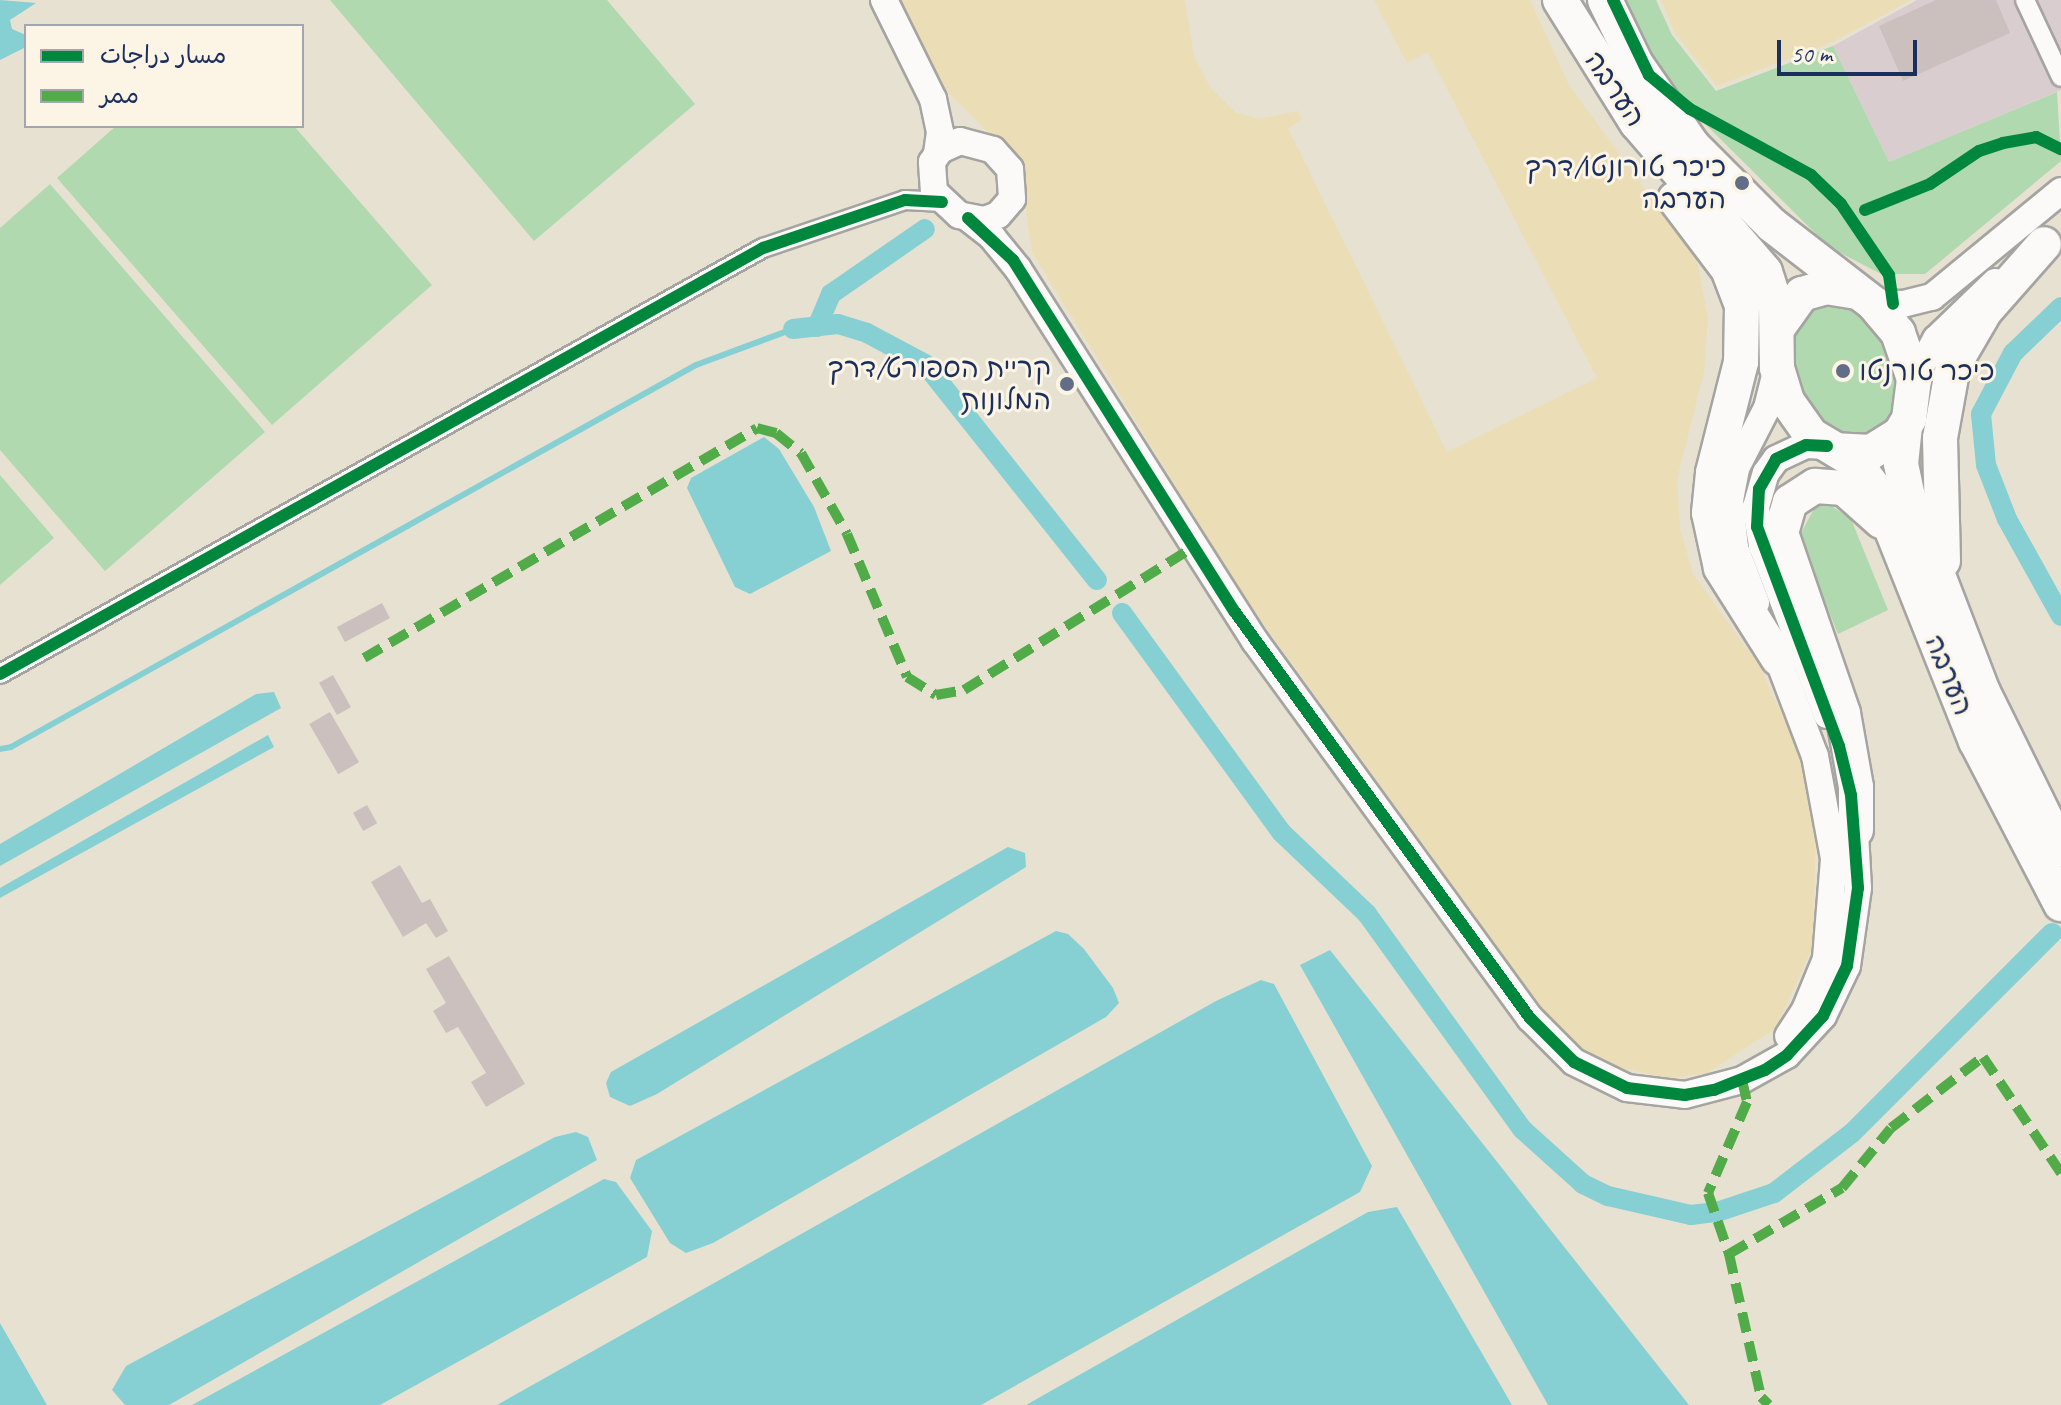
<!DOCTYPE html>
<html>
<head>
<meta charset="utf-8">
<style>
	body { margin:0 }
	#map { position:relative; width:2061px; height:1405px; overflow:hidden; background:#e7e1d1; font-family:Caveat,"Playpen Sans Arabic","Playpen Sans Hebrew",sans-serif }
	div>[style] { position:absolute }
	[style*='--x'] { left:calc(var(--x)*1px); top:calc(var(--y)*1px); width:calc(var(--w)*1px); rotate:calc(var(--a)*1deg) }
	.industrial>* { inset:0; background:#dacdcf }
	.green>* { inset:0; background:#b0d9af }
	.sand>* { inset:0; background:#ebddb5 }
	.water>* { inset:0; background:#86d0d4 }
	.stream>* { height:6px; margin:-3px; padding:0 3px; transform-origin:3px; border-radius:3px; background:#86d0d4 }
	.canal>* { height:20px; margin:-10px; padding:0 10px; transform-origin:10px; border-radius:10px; background:#86d0d4 }
	.building>* { inset:0; background:#ccc0be; transform-origin:0 0 }
	.roads { filter:drop-shadow(2px 0 #a5a4a1) drop-shadow(-2px 0 #a5a4a1) drop-shadow(0 2px #a5a4a1) drop-shadow(0 -2px #a5a4a1) }
	.street>* { height:18px; margin:-9px; padding:0 9px; transform-origin:9px; border-radius:9px; background:#fbfaf8 }
	.secondary>* { height:26px; margin:-13px; padding:0 13px; transform-origin:13px; border-radius:13px; background:#fbfaf8 }
	.highway>* { height:34px; margin:-17px; padding:0 17px; transform-origin:17px; border-radius:17px; background:#fbfaf8 }
	.quiet>* { height:10px; margin-top:-5px; transform-origin:0; background:repeating-linear-gradient(90deg,#52ab49 0 20px,transparent 0 30px) }
	.cycleway>* { height:12px; margin:-6px; padding:0 6px; transform-origin:6px; border-radius:6px; background:#00873e }
	.dots>* { width:22px; height:22px; translate:-50% -50%; box-sizing:border-box; border:4px solid #fcf5e5; border-radius:50% }
	span { translate:-50% -50%; white-space:nowrap; text-align:center; line-height:1.15; -webkit-text-stroke:6px #fcf5e5; paint-order:stroke }
	.street-label { font-size:28px; color:#1b2f5e }
	.poi-label { font-size:28px; color:#1b2f5e }
	.right { translate:-100% -50%; text-align:right }
	.left { translate:0 -50%; text-align:left }
	.legend { position:absolute; left:24px; top:24px; width:280px; height:104px; box-sizing:border-box; background:#fcf5e5; border:2px solid #a2a6af; margin:0; padding:10px 14px; list-style:none; font-size:24px; color:#1b2f5e }
	.legend li { display:flex; align-items:center; gap:16px; height:40px }
	.legend b { width:40px; border:2px solid #a2a6af }
	.scale { position:absolute; left:1777px; top:40px; width:140px; height:36px; box-sizing:border-box; border:4px solid #1b2f5e; border-top:0; padding-left:10px; font-size:24px; line-height:28px; white-space:nowrap; color:#1b2f5e; -webkit-text-stroke:6px #fcf5e5; paint-order:stroke }
</style>
</head>
<body>
<div id="map">
	<div class="industrial">
		<i style="clip-path:polygon(1917px 0,2061px 0,2061px 90px,1889px 162px,1833px 46px)"></i>
	</div>
	<div class="green">
		<i style="clip-path:polygon(330px 0,607px 0,695px 104px,534px 241px)"></i>
		<i style="clip-path:polygon(1623px 0,1656px 0,1672px 35px,1716px 91px,1833px 46px,1889px 162px,2057px 92px,2061px 161px,1925px 274px,1881px 274px,1829px 247px,1669px 88px)"></i>
		<i style="clip-path:polygon(116px 126px,294px 126px,432px 285px,272px 425px,57px 178px)"></i>
		<i style="clip-path:polygon(50px 184px,265px 432px,105px 571px,0 450px,0 228px)"></i>
		<i style="clip-path:polygon(1806px 301px,1869px 308px,1907px 380px,1883px 439px,1816px 430px,1782px 349px)"></i>
		<i style="clip-path:polygon(0 475px,54px 538px,0 585px)"></i>
		<i style="clip-path:polygon(1817px 503px,1827px 503px,1851px 519px,1888px 610px,1838px 634px,1799px 537px)"></i>
	</div>
	<div class="sand">
		<i style="clip-path:polygon(898px 0,1185px 0,1194px 56px,1210px 87px,1235px 112px,1259px 119px,1298px 111px,1302px 120px,1288px 128px,1447px 452px,1597px 378px,1428px 52px,1407px 63px,1374px 0,1530px 0,1569px 85px,1697px 261px,1708px 318px,1704px 372px,1677px 479px,1680px 529px,1693px 574px,1760px 667px,1803px 761px,1816px 835px,1812px 948px,1776px 1028px,1707px 1073px,1669px 1078px,1617px 1067px,1584px 1049px,1550px 1019px,1242px 594px,1032px 252px,1019px 163px,942px 86px)"></i>
		<i style="clip-path:polygon(1661px 0,1911px 0,1835px 41px,1717px 86px,1675px 33px)"></i>
	</div>
	<div class="water">
		<i style="clip-path:polygon(0 0,36px 3px,10px 20px,12px 29px,26px 35px,26px 47px,0 60px)"></i>
		<i style="clip-path:polygon(764px 437px,779px 449px,814px 507px,831px 551px,750px 594px,735px 587px,687px 488px,691px 478px)"></i>
		<i style="clip-path:polygon(274px 692px,281px 708px,0 866px,0 844px,256px 694px)"></i>
		<i style="clip-path:polygon(268px 735px,274px 747px,0 898px,0 888px)"></i>
		<i style="clip-path:polygon(1008px 847px,1025px 853px,1026px 867px,657px 1094px,630px 1106px,610px 1097px,606px 1083px,611px 1072px)"></i>
		<i style="clip-path:polygon(1056px 931px,1068px 934px,1084px 949px,1113px 988px,1119px 1003px,1106px 1017px,713px 1243px,686px 1253px,670px 1243px,630px 1178px,636px 1160px)"></i>
		<i style="clip-path:polygon(1330px 950px,1689px 1405px,1548px 1405px,1300px 965px)"></i>
		<i style="clip-path:polygon(1261px 980px,1274px 984px,1372px 1166px,1360px 1192px,981px 1405px,497px 1405px,1216px 1001px)"></i>
		<i style="clip-path:polygon(576px 1132px,588px 1137px,597px 1160px,169px 1405px,125px 1405px,112px 1390px,126px 1366px,555px 1137px)"></i>
		<i style="clip-path:polygon(604px 1179px,616px 1182px,652px 1231px,647px 1257px,380px 1405px,192px 1405px)"></i>
		<i style="clip-path:polygon(1397px 1207px,1512px 1405px,1026px 1405px,1368px 1212px)"></i>
		<i style="clip-path:polygon(0 1323px,47px 1405px,0 1405px)"></i>
	</div>
	<div class="stream">
		<i style="--x:0;--y:749;--w:11;--a:-10"></i>
		<i style="--x:11;--y:747;--w:784;--a:-29.15"></i>
		<i style="--x:696;--y:365;--w:103;--a:-20.4"></i>
	</div>
	<div class="canal">
		<i style="--x:2061;--y:307;--w:66;--a:136.2"></i>
		<i style="--x:2013;--y:353;--w:69;--a:117.7"></i>
		<i style="--x:1981;--y:414;--w:51;--a:84.4"></i>
		<i style="--x:1986;--y:465;--w:58;--a:68.7"></i>
		<i style="--x:2007;--y:519;--w:111;--a:60.9"></i>
		<i style="--x:817;--y:327;--w:36;--a:-67"></i>
		<i style="--x:831;--y:294;--w:114;--a:-34.7"></i>
		<i style="--x:793;--y:329;--w:45;--a:-6.3"></i>
		<i style="--x:838;--y:324;--w:30;--a:17"></i>
		<i style="--x:867;--y:333;--w:66;--a:28.1"></i>
		<i style="--x:925;--y:364;--w:276;--a:51.5"></i>
		<i style="--x:1122;--y:613;--w:271;--a:54"></i>
		<i style="--x:1281;--y:832;--w:119;--a:43.6"></i>
		<i style="--x:1367;--y:914;--w:265;--a:54.2"></i>
		<i style="--x:1522;--y:1129;--w:82;--a:42"></i>
		<i style="--x:1583;--y:1184;--w:28;--a:26"></i>
		<i style="--x:1608;--y:1196;--w:85;--a:12.9"></i>
		<i style="--x:1691;--y:1215;--w:26;--a:-7"></i>
		<i style="--x:1717;--y:1212;--w:60;--a:-18.4"></i>
		<i style="--x:1774;--y:1193;--w:98;--a:-37.6"></i>
		<i style="--x:1852;--y:1133;--w:283;--a:-45"></i>
	</div>
	<div class="building">
		<i style="clip-path:polygon(1936px 0,1996px 0,2010px 33px,1903px 81px,1879px 26px)"></i>
		<i style="left:382px;top:603px;width:17px;height:51px;rotate:62deg"></i>
		<i style="left:333px;top:675px;width:37px;height:16px;rotate:61deg"></i>
		<i style="left:330px;top:712px;width:58px;height:24px;rotate:60deg"></i>
		<i style="left:367px;top:805px;width:21px;height:16px;rotate:61deg"></i>
		<i style="clip-path:polygon(400px 865px,422px 903px,430px 899px,448px 931px,436px 938px,426px 923px,403px 937px,371px 882px)"></i>
		<i style="clip-path:polygon(449px 956px,525px 1084px,486px 1107px,471px 1082px,486px 1073px,458px 1027px,446px 1033px,433px 1011px,446px 1003px,426px 969px)"></i>
	</div>
	<div class="roads">
		<div class="street">
			<i style="--x:2025;--y:0;--w:85;--a:64.9"></i>
			<i style="--x:0;--y:674;--w:874;--a:-29.18"></i>
			<i style="--x:763;--y:248;--w:150;--a:-18.7"></i>
			<i style="--x:905;--y:200;--w:37;--a:3"></i>
		</div>
		<div class="secondary">
			<i style="--x:884;--y:0;--w:110;--a:63.7"></i>
			<i style="--x:933;--y:99;--w:34;--a:78"></i>
			<i style="--x:940;--y:132;--w:21;--a:98"></i>
			<i style="--x:960;--y:141;--w:34;--a:15"></i>
			<i style="--x:993;--y:150;--w:25;--a:48"></i>
			<i style="--x:1010;--y:169;--w:30;--a:86"></i>
			<i style="--x:1012;--y:199;--w:21;--a:131"></i>
			<i style="--x:998;--y:215;--w:15;--a:160"></i>
			<i style="--x:984;--y:220;--w:25;--a:-169"></i>
			<i style="--x:959;--y:215;--w:34;--a:-137"></i>
			<i style="--x:934;--y:192;--w:30;--a:-94"></i>
			<i style="--x:932;--y:162;--w:14;--a:-56"></i>
			<i style="--x:940;--y:150;--w:22;--a:-24"></i>
			<i style="--x:968;--y:218;--w:31;--a:38"></i>
			<i style="--x:992;--y:237;--w:41;--a:50.9"></i>
			<i style="--x:1018;--y:269;--w:441;--a:57.5"></i>
			<i style="--x:1255;--y:641;--w:467;--a:53.9"></i>
			<i style="--x:1530;--y:1018;--w:62;--a:45"></i>
			<i style="--x:1574;--y:1062;--w:59;--a:26.1"></i>
			<i style="--x:1627;--y:1088;--w:58;--a:6.9"></i>
			<i style="--x:1685;--y:1095;--w:59;--a:-14.7"></i>
			<i style="--x:1742;--y:1080;--w:51;--a:-29.1"></i>
			<i style="--x:1787;--y:1055;--w:53;--a:-47.3"></i>
			<i style="--x:1823;--y:1016;--w:55;--a:-64.4"></i>
			<i style="--x:1847;--y:966;--w:79;--a:-82"></i>
			<i style="--x:1858;--y:888;--w:74;--a:-93.1"></i>
			<i style="--x:1873;--y:303;--w:30;--a:2"></i>
			<i style="--x:1903;--y:304;--w:30;--a:-14"></i>
			<i style="--x:1932;--y:297;--w:167;--a:-39.4"></i>
			<i style="--x:1914;--y:379;--w:46;--a:-61.2"></i>
			<i style="--x:1936;--y:339;--w:82;--a:-44"></i>
			<i style="--x:1756;--y:603;--w:59;--a:-110.9"></i>
			<i style="--x:1735;--y:548;--w:48;--a:-95.9"></i>
			<i style="--x:1730;--y:500;--w:33;--a:-79"></i>
			<i style="--x:1736;--y:468;--w:68;--a:-62.7"></i>
			<i style="--x:1767;--y:408;--w:41;--a:-76"></i>
			<i style="--x:1772;--y:643;--w:121;--a:69.2"></i>
			<i style="--x:1815;--y:756;--w:105;--a:79.5"></i>
			<i style="--x:1834;--y:859;--w:100;--a:94.6"></i>
			<i style="--x:1826;--y:959;--w:55;--a:112.4"></i>
			<i style="--x:1805;--y:1010;--w:31;--a:123"></i>
			<i style="--x:1827;--y:715;--w:181;--a:-111"></i>
			<i style="--x:1762;--y:546;--w:39;--a:-99"></i>
			<i style="--x:1756;--y:507;--w:35;--a:-74"></i>
			<i style="--x:1766;--y:473;--w:17;--a:-54"></i>
			<i style="--x:1776;--y:459;--w:33;--a:-25"></i>
			<i style="--x:1806;--y:445;--w:21;--a:3"></i>
		</div>
		<div class="highway">
			<i style="--x:1560;--y:0;--w:145;--a:58"></i>
			<i style="--x:1637;--y:123;--w:196;--a:49.3"></i>
			<i style="--x:1765;--y:272;--w:36;--a:72"></i>
			<i style="--x:1776;--y:306;--w:62;--a:89.1"></i>
			<i style="--x:1777;--y:368;--w:34;--a:73"></i>
			<i style="--x:1787;--y:401;--w:42;--a:54.8"></i>
			<i style="--x:1811;--y:435;--w:49;--a:30.8"></i>
			<i style="--x:1853;--y:460;--w:38;--a:53"></i>
			<i style="--x:1876;--y:490;--w:270;--a:68.3"></i>
			<i style="--x:1976;--y:741;--w:184;--a:62.5"></i>
			<i style="--x:1605;--y:0;--w:71;--a:64.2"></i>
			<i style="--x:1636;--y:64;--w:100;--a:55.2"></i>
			<i style="--x:1693;--y:146;--w:112;--a:45"></i>
			<i style="--x:1772;--y:225;--w:128;--a:37.7"></i>
			<i style="--x:1873;--y:303;--w:39;--a:50"></i>
			<i style="--x:1898;--y:333;--w:49;--a:70.8"></i>
			<i style="--x:1914;--y:379;--w:40;--a:97.1"></i>
			<i style="--x:1909;--y:419;--w:17;--a:121"></i>
			<i style="--x:1900;--y:434;--w:34;--a:148"></i>
			<i style="--x:1871;--y:452;--w:34;--a:-177"></i>
			<i style="--x:1675;--y:199;--w:88;--a:52.9"></i>
			<i style="--x:1728;--y:269;--w:40;--a:69"></i>
			<i style="--x:1742;--y:306;--w:56;--a:91"></i>
			<i style="--x:1741;--y:362;--w:114;--a:104.2"></i>
			<i style="--x:1713;--y:473;--w:40;--a:95.7"></i>
			<i style="--x:1709;--y:513;--w:56;--a:77.7"></i>
			<i style="--x:1721;--y:568;--w:107;--a:57.7"></i>
			<i style="--x:1777;--y:329;--w:43;--a:-54.5"></i>
			<i style="--x:1802;--y:294;--w:25;--a:-16"></i>
			<i style="--x:1826;--y:287;--w:31;--a:9"></i>
			<i style="--x:1905;--y:426;--w:38;--a:96"></i>
			<i style="--x:1901;--y:464;--w:34;--a:78"></i>
			<i style="--x:1908;--y:497;--w:209;--a:69"></i>
			<i style="--x:1983;--y:692;--w:176;--a:63.7"></i>
			<i style="--x:1943;--y:561;--w:123;--a:-91.4"></i>
			<i style="--x:1940;--y:438;--w:73;--a:-79.8"></i>
			<i style="--x:1953;--y:366;--w:64;--a:-59.8"></i>
			<i style="--x:1985;--y:311;--w:89;--a:-48.6"></i>
			<i style="--x:1856;--y:830;--w:43;--a:-90"></i>
			<i style="--x:1856;--y:787;--w:75;--a:-100"></i>
			<i style="--x:1843;--y:713;--w:190;--a:-109"></i>
			<i style="--x:1781;--y:533;--w:32;--a:-74"></i>
			<i style="--x:1790;--y:502;--w:30;--a:-33"></i>
			<i style="--x:1815;--y:486;--w:29;--a:4"></i>
			<i style="--x:1844;--y:488;--w:50;--a:41.7"></i>
		</div>
	</div>
	<div class="quiet">
		<i style="--x:364;--y:658;--w:455;--a:-30.3"></i>
		<i style="--x:757;--y:428;--w:20;--a:15"></i>
		<i style="--x:776;--y:433;--w:32;--a:39"></i>
		<i style="--x:801;--y:453;--w:93;--a:60.4"></i>
		<i style="--x:847;--y:534;--w:155;--a:67.2"></i>
		<i style="--x:907;--y:677;--w:34;--a:32"></i>
		<i style="--x:936;--y:695;--w:28;--a:-10"></i>
		<i style="--x:964;--y:690;--w:269;--a:-31.9"></i>
		<i style="--x:1742;--y:1080;--w:23;--a:77"></i>
		<i style="--x:1747;--y:1102;--w:99;--a:113.2"></i>
		<i style="--x:1708;--y:1193;--w:65;--a:71"></i>
		<i style="--x:1729;--y:1254;--w:147;--a:77.4"></i>
		<i style="--x:1761;--y:1397;--w:11;--a:45"></i>
		<i style="--x:1729;--y:1254;--w:131;--a:-30.3"></i>
		<i style="--x:1842;--y:1188;--w:77;--a:-50.8"></i>
		<i style="--x:1891;--y:1128;--w:116;--a:-37.7"></i>
		<i style="--x:1983;--y:1057;--w:140;--a:56.1"></i>
	</div>
	<div class="cycleway">
		<i style="--x:1613;--y:0;--w:83;--a:64.4"></i>
		<i style="--x:1649;--y:75;--w:53;--a:39.7"></i>
		<i style="--x:1690;--y:109;--w:138;--a:28.6"></i>
		<i style="--x:1811;--y:175;--w:42;--a:44"></i>
		<i style="--x:1841;--y:204;--w:86;--a:55.9"></i>
		<i style="--x:1889;--y:275;--w:29;--a:82"></i>
		<i style="--x:1865;--y:210;--w:70;--a:-21.8"></i>
		<i style="--x:1930;--y:184;--w:59;--a:-34"></i>
		<i style="--x:1979;--y:151;--w:25;--a:-18"></i>
		<i style="--x:2003;--y:143;--w:34;--a:-10"></i>
		<i style="--x:2036;--y:137;--w:28;--a:26"></i>
		<i style="--x:968;--y:218;--w:62;--a:43"></i>
		<i style="--x:1013;--y:260;--w:416;--a:57.8"></i>
		<i style="--x:1235;--y:612;--w:502;--a:54"></i>
		<i style="--x:1530;--y:1018;--w:62;--a:45"></i>
		<i style="--x:1574;--y:1062;--w:59;--a:26.1"></i>
		<i style="--x:1627;--y:1088;--w:58;--a:6.9"></i>
		<i style="--x:1685;--y:1095;--w:29;--a:-10"></i>
		<i style="--x:1714;--y:1090;--w:55;--a:-21.4"></i>
		<i style="--x:1765;--y:1070;--w:27;--a:-34"></i>
		<i style="--x:1787;--y:1055;--w:53;--a:-47.3"></i>
		<i style="--x:1823;--y:1016;--w:55;--a:-64.4"></i>
		<i style="--x:1847;--y:966;--w:79;--a:-82"></i>
		<i style="--x:1858;--y:888;--w:93;--a:-94.3"></i>
		<i style="--x:1851;--y:795;--w:50;--a:-103.8"></i>
		<i style="--x:1839;--y:746;--w:234;--a:-110.5"></i>
		<i style="--x:1757;--y:527;--w:38;--a:-87"></i>
		<i style="--x:1759;--y:489;--w:34;--a:-60"></i>
		<i style="--x:1776;--y:459;--w:33;--a:-25"></i>
		<i style="--x:1806;--y:445;--w:21;--a:3"></i>
		<i style="--x:0;--y:674;--w:874;--a:-29.18"></i>
		<i style="--x:763;--y:248;--w:150;--a:-18.7"></i>
		<i style="--x:905;--y:200;--w:37;--a:3"></i>
	</div>
	<div class="dots">
		<i style="left:1742px;top:183px;background:#626d86"></i>
		<i style="left:1843px;top:371px;background:#626d86"></i>
		<i style="left:1067px;top:384px;background:#626d86"></i>
	</div>
	<div class="street-label">
		<span style="left:1615px;top:89px;rotate:56deg">הערבה</span>
		<span style="left:1949px;top:675px;rotate:68deg">הערבה</span>
	</div>
	<div class="poi-label">
		<span class="right" style="left:1726px;top:183px">כיכר טורונטו/דרך<br>הערבה</span>
		<span class="right" style="left:1051px;top:384px">קריית הספורט/דרך<br>המלונות</span>
		<span class="left" style="left:1859px;top:371px">כיכר טורנטו</span>
	</div>
	<ul class="legend">
	<li><b style="height:10px;background:#00873e"></b>مسار دراجات</li>
	<li><b style="height:10px;background:#52ab49"></b>ممر</li>
	</ul>
	<div class="scale">50 m</div>
</div>
</body>
</html>
